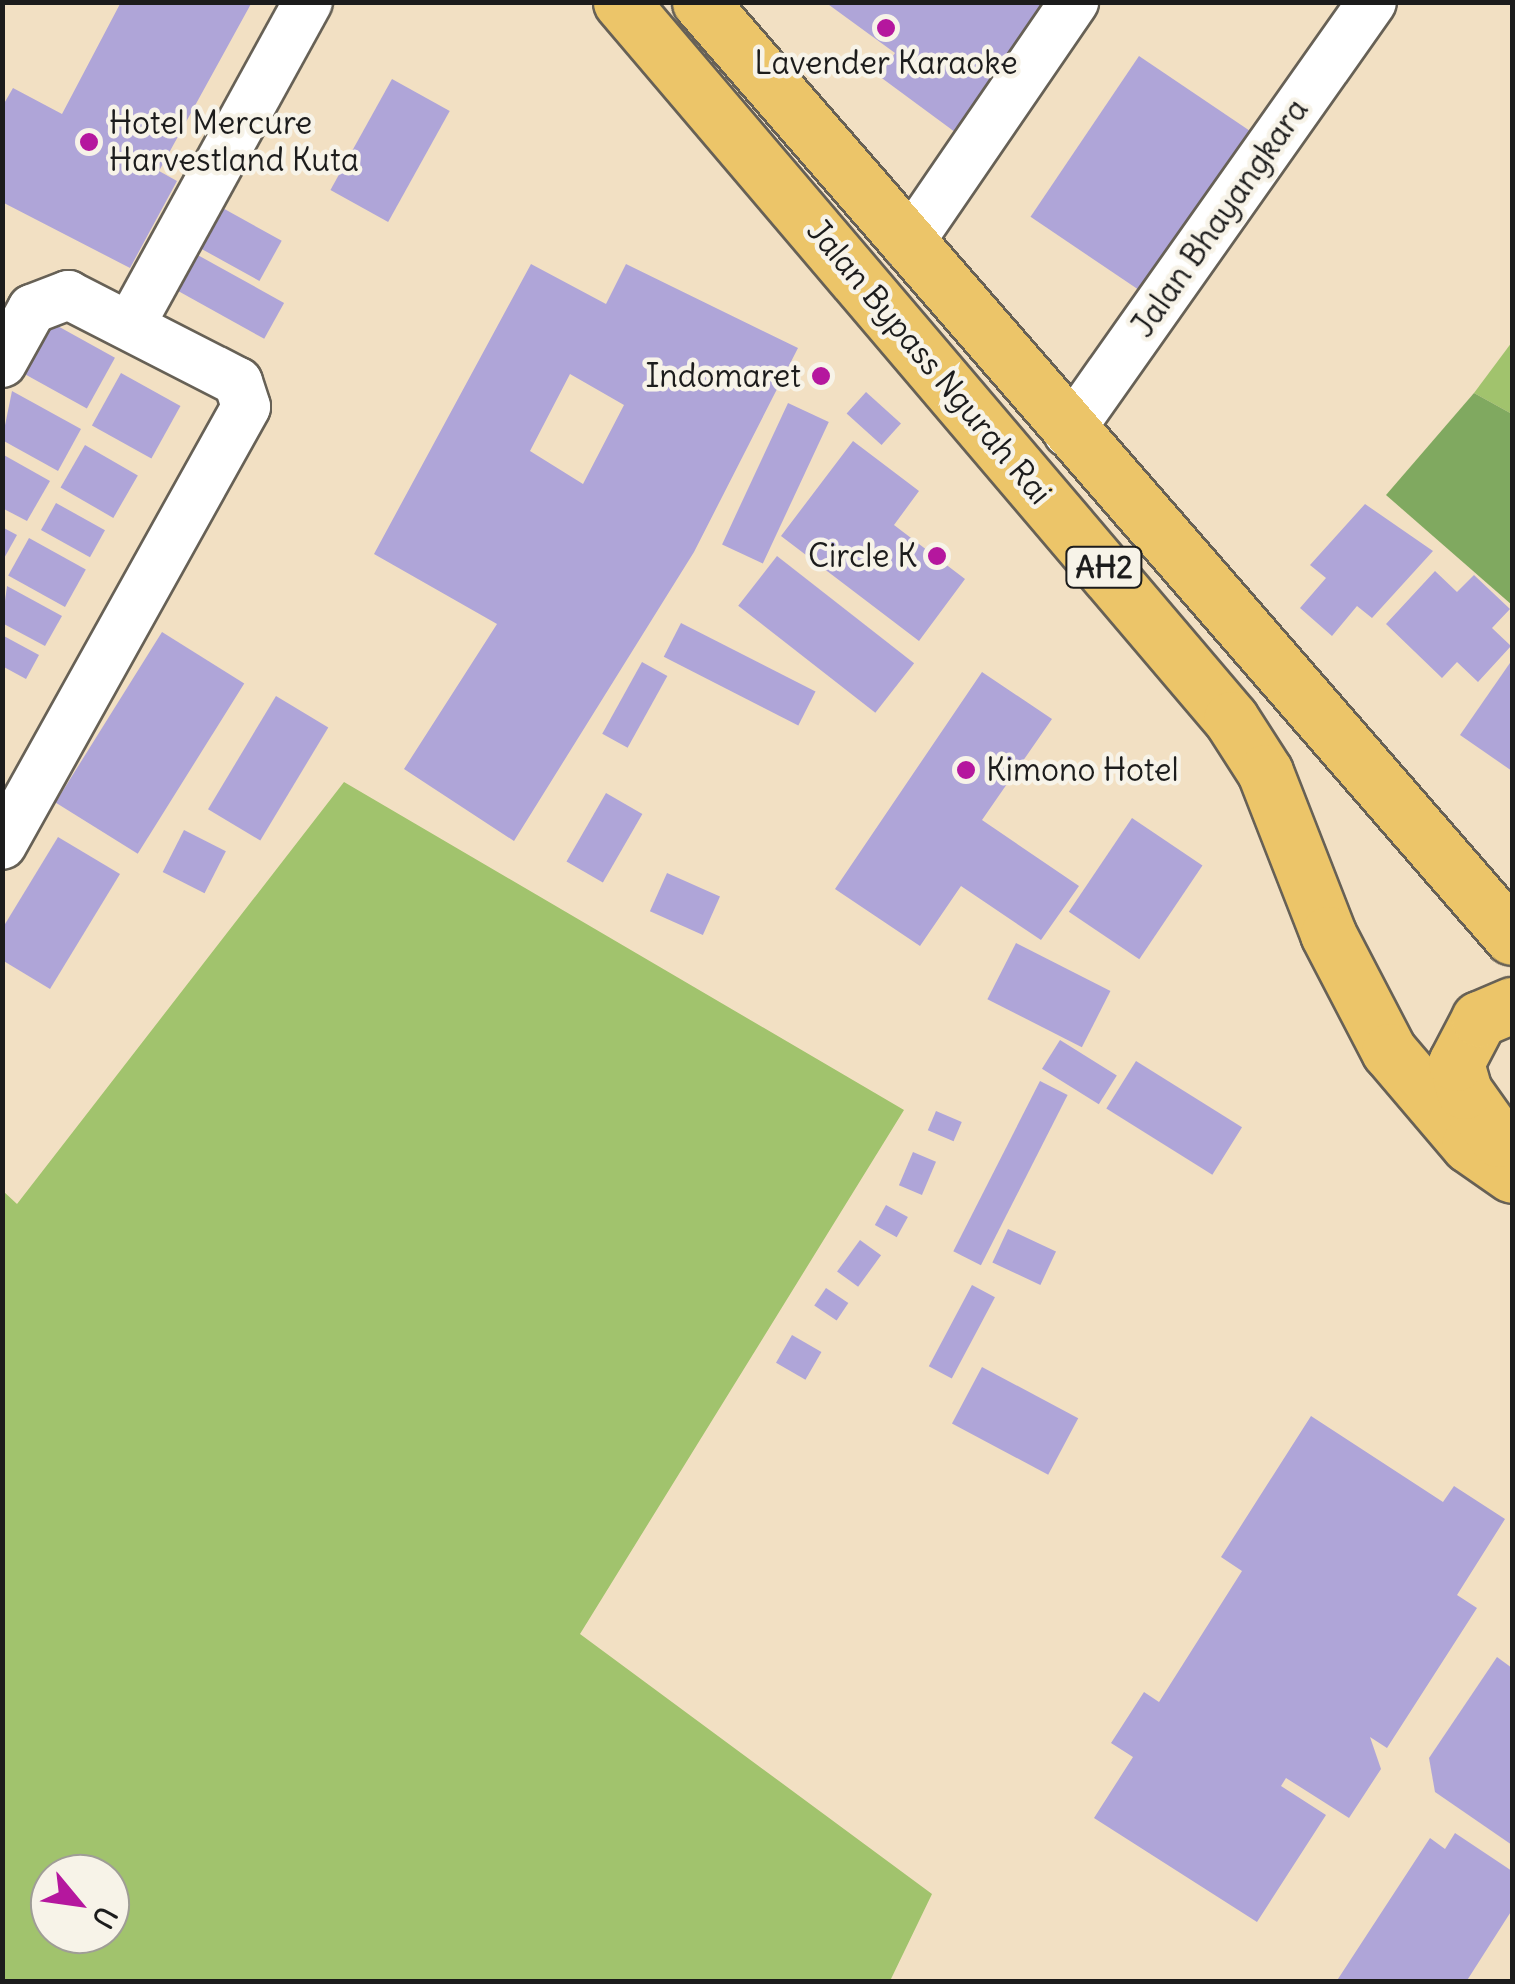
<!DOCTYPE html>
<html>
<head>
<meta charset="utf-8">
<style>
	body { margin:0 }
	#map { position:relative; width:1515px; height:1984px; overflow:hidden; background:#f2e0c3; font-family:Delius,sans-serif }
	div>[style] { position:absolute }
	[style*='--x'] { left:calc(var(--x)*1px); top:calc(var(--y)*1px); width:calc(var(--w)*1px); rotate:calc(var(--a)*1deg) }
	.green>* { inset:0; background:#a1c36d }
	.forest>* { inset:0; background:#80a960 }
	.building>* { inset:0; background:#afa5d8; transform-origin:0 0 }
	.roads { filter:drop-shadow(2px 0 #676156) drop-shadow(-2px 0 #676156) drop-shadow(0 2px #676156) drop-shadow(0 -2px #676156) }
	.minor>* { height:48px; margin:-24px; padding:0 24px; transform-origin:24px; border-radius:24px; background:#fff }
	.trunk>* { height:55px; margin:-27.5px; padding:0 27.5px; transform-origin:27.5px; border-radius:27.5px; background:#ecc569 }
	.dots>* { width:28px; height:28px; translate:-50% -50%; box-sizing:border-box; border:5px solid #f7f3e8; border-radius:50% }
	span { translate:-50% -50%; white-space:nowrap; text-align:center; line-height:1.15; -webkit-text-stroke:9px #f7f3e8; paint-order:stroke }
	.shield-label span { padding:2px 8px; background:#f7f3e8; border:2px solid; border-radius:8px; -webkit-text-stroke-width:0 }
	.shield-label { font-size:30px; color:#1c1c1c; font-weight:700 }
	.poi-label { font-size:32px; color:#1c1c1c }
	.left { translate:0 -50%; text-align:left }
	.right { translate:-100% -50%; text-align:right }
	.street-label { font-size:32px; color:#1c1c1c }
	.frame { position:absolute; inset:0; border:5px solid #1c1c1c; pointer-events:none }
	.north { position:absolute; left:30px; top:1854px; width:100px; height:100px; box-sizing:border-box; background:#f7f3e8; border:2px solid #9f9d96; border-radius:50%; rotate:119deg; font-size:28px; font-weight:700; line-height:40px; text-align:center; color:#1c1c1c }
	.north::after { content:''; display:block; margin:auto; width:35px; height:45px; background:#b5179e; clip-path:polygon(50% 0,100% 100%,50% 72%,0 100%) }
</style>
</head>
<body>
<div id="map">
	<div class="green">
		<i style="clip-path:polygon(1512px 342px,1512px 414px,1474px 393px)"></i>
		<i style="clip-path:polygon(evenodd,344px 782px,904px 1110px,580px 1634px,932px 1894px,890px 1981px,3px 1981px,3px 1191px,17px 1204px,344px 782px,50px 1874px,110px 1874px,110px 1934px,50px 1934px,50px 1874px)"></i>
	</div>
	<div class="forest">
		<i style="clip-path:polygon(1474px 393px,1512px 414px,1512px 605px,1386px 495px)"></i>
	</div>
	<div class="building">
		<i style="clip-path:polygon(121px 2px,252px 2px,159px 171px,177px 181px,130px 268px,2px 202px,2px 107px,13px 88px,62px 114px)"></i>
		<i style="clip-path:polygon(825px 2px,1056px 2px,959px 135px,879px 76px,895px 53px)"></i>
		<i style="left:1139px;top:56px;width:138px;height:194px;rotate:34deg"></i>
		<i style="left:392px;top:79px;width:66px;height:127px;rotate:29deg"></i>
		<i style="left:210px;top:201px;width:82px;height:46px;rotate:29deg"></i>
		<i style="left:194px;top:253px;width:103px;height:41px;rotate:29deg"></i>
		<i style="clip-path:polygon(evenodd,531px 264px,606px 304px,626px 264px,798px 348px,694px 552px,514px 841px,404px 769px,497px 624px,374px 554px,531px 264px,570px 374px,624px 405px,583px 484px,530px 451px,570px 374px)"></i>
		<i style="left:45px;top:319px;width:80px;height:58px;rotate:29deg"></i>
		<i style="left:121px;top:373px;width:68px;height:60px;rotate:29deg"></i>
		<i style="clip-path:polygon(12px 391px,81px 429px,58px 471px,2px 440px)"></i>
		<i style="left:866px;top:392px;width:47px;height:29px;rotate:42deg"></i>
		<i style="left:788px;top:403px;width:45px;height:156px;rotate:25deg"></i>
		<i style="clip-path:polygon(853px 441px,919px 491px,894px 525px,965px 579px,919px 641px,781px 536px)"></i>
		<i style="left:85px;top:445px;width:61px;height:49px;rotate:30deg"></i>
		<i style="clip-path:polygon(2px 454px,50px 481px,27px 521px,2px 508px)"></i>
		<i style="left:56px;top:503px;width:56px;height:31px;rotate:29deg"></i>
		<i style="clip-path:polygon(1365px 504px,1433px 551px,1372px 618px,1357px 606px,1332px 636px,1300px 608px,1326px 578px,1310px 565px)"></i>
		<i style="clip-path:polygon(2px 527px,17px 535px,2px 562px)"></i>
		<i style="left:29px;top:538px;width:65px;height:43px;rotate:29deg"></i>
		<i style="left:777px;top:556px;width:174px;height:63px;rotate:38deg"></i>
		<i style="clip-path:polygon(1435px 571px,1457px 592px,1474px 575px,1510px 609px,1492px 628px,1511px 646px,1478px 682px,1457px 662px,1442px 678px,1386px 624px)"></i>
		<i style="clip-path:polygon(7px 586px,62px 616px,45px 646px,2px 623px)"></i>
		<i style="left:681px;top:623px;width:151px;height:38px;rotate:27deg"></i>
		<i style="left:162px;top:632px;width:97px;height:201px;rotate:32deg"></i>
		<i style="clip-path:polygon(2px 635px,39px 655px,26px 679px,2px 666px)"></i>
		<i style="clip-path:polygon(1512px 660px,1512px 771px,1460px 735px)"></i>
		<i style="left:642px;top:662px;width:29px;height:82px;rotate:29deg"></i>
		<i style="clip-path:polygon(982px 672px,1052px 719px,982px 820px,1079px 886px,1041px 940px,961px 886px,920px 946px,835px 889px)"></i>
		<i style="left:276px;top:696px;width:61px;height:132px;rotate:31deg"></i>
		<i style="left:606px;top:793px;width:42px;height:79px;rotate:30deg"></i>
		<i style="left:1132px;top:818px;width:85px;height:113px;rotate:34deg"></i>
		<i style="left:184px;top:830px;width:47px;height:47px;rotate:27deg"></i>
		<i style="clip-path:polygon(58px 837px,120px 874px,50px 989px,2px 960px,2px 929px)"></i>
		<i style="left:667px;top:873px;width:58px;height:42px;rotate:24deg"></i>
		<i style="left:1016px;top:943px;width:106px;height:63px;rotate:27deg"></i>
		<i style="left:1060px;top:1040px;width:67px;height:34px;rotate:32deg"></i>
		<i style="left:1136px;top:1061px;width:125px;height:56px;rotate:32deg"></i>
		<i style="left:1040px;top:1081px;width:31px;height:191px;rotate:27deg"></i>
		<i style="left:936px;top:1111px;width:28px;height:21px;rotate:23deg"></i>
		<i style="left:913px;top:1152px;width:25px;height:36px;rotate:23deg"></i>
		<i style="left:886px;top:1205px;width:25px;height:23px;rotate:29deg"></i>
		<i style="left:1008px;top:1229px;width:53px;height:37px;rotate:25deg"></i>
		<i style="left:860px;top:1240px;width:26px;height:39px;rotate:36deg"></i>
		<i style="left:972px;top:1285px;width:26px;height:92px;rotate:28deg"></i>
		<i style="left:826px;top:1288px;width:27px;height:21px;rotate:34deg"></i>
		<i style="left:792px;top:1335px;width:34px;height:32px;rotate:30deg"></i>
		<i style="left:982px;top:1367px;width:109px;height:64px;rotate:28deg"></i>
		<i style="clip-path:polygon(1311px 1416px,1443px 1502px,1454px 1486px,1505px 1519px,1457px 1595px,1477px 1608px,1387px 1748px,1370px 1737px,1381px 1769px,1349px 1818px,1286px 1778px,1281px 1786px,1326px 1815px,1257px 1922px,1094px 1818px,1133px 1757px,1111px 1743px,1144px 1692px,1159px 1702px,1242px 1571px,1221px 1557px)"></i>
		<i style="clip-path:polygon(1497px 1657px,1512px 1668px,1512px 1845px,1435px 1792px,1429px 1758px)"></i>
		<i style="clip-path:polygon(1455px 1833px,1512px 1871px,1512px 1910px,1466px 1982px,1336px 1982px,1430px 1838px,1445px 1849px)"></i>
	</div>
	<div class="roads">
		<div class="minor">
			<i style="--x:907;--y:246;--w:296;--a:-55.6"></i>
			<i style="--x:132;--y:322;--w:365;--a:-61.2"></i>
			<i style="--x:2;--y:363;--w:62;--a:-60.9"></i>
			<i style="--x:32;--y:309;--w:39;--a:-21"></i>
			<i style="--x:68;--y:295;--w:191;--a:27.1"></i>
			<i style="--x:238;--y:382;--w:26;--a:72"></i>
			<i style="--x:246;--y:407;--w:501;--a:119.12"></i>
			<i style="--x:1068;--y:433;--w:527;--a:-54.8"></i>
		</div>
		<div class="trunk">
			<i style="--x:621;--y:2;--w:941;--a:49.61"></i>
			<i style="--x:1231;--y:719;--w:63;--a:57.3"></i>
			<i style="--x:1265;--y:772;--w:174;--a:68.7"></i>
			<i style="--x:1328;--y:934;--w:132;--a:62.5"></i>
			<i style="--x:1389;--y:1051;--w:123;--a:49.6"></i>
			<i style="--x:1469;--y:1145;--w:52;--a:34.9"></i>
			<i style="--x:700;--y:2;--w:1238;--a:49.03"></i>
			<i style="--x:1498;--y:1139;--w:59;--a:-125.3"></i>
			<i style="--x:1464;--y:1091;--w:29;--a:-106"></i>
			<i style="--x:1456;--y:1063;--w:50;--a:-62.4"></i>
			<i style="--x:1479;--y:1019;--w:36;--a:-23"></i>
		</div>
	</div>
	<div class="dots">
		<i style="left:886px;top:28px;background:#b5179e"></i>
		<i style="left:89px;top:142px;background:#b5179e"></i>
		<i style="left:821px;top:376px;background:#b5179e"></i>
		<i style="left:937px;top:556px;background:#b5179e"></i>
		<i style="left:966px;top:770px;background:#b5179e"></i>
	</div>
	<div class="shield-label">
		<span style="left:1104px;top:567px">AH2</span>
	</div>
	<div class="poi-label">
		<span style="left:886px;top:63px">Lavender Karaoke</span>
		<span class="left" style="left:109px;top:142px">Hotel Mercure<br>Harvestland Kuta</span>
		<span class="right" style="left:801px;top:376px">Indomaret</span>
		<span class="right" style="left:917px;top:556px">Circle K</span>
		<span class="left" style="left:986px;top:770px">Kimono Hotel</span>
	</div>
	<div class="street-label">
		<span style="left:1220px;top:218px;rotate:-55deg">Jalan Bhayangkara</span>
		<span style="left:929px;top:362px;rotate:50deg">Jalan Bypass Ngurah Rai</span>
	</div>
	<div class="frame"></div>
	<div class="north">U</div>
</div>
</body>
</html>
